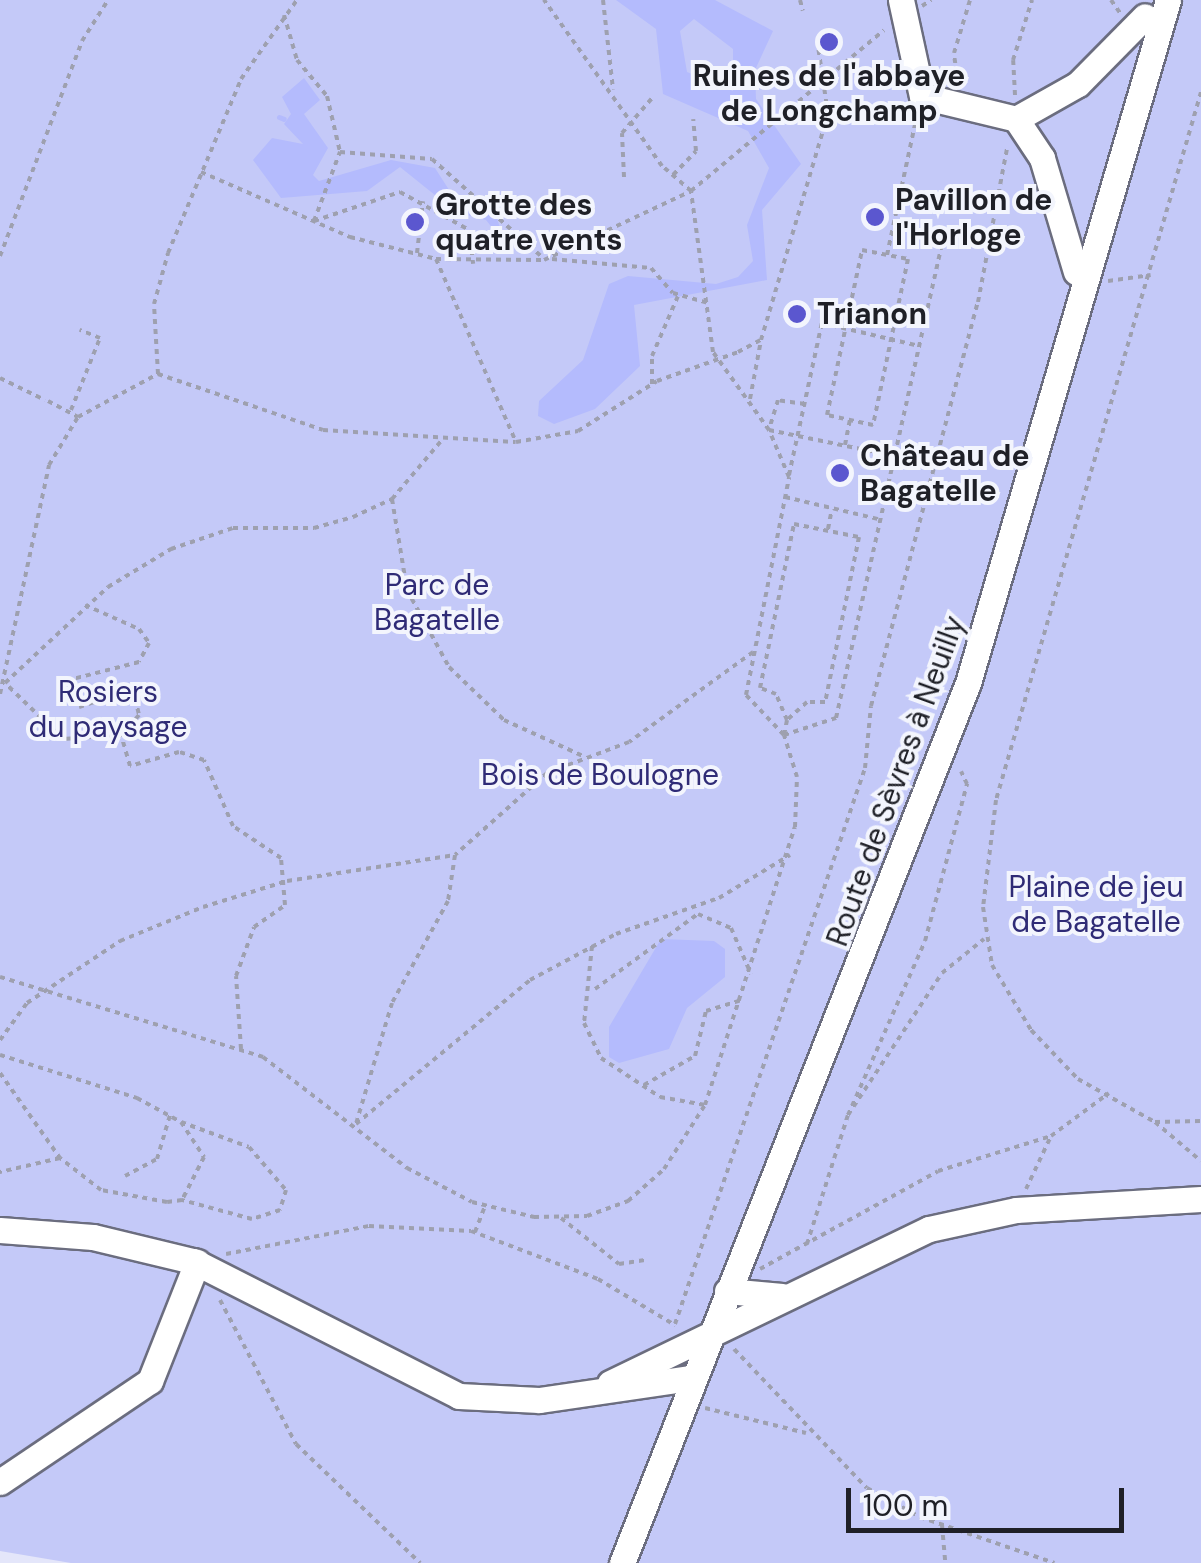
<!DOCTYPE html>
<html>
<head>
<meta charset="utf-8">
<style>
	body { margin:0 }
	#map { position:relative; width:1201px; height:1563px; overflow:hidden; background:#e4e6fa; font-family:"DM Sans",sans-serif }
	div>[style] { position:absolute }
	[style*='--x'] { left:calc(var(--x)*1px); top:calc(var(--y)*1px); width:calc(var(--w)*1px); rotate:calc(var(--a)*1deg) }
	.green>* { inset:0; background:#c4c9f8 }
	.water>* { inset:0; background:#b4bbfd }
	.stream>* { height:5px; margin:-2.5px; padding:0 2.5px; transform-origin:2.5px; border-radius:2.5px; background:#b4bbfd }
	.path>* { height:4px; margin-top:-2px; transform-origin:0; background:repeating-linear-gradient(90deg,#9ea0af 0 5px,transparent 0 10px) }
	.roads { filter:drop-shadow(2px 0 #6b6d7f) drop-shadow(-2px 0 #6b6d7f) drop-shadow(0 2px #6b6d7f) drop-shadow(0 -2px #6b6d7f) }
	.minor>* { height:25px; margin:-12.5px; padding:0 12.5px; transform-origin:12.5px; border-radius:12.5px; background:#fff }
	.path-bridge>* { height:4px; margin-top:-2px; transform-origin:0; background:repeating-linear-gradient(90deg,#9ea0af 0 5px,transparent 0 10px) }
	.dots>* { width:28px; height:28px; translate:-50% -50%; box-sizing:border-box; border:5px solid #f3f5fd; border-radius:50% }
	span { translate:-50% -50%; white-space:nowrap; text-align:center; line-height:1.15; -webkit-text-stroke:8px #f3f5fd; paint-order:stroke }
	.poi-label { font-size:30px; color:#1f2027; font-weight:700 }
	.left { translate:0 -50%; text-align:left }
	.park-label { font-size:30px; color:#2f2b76 }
	.street-label { font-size:30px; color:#1f2027 }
	.scale { position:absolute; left:846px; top:1488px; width:278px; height:45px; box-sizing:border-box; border:5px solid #1f2027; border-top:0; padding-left:12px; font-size:30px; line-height:35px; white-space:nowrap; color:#1f2027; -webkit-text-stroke:8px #f3f5fd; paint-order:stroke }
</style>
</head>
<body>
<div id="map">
	<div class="green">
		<i style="clip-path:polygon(0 0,1201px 0,1201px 1563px,71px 1563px,0 1551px)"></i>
	</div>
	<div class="water">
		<i style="clip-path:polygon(evenodd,616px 0,715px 0,773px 31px,755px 70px,756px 99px,801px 164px,762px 210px,767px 280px,634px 305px,640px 366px,595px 409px,554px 424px,538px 416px,539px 401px,583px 360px,609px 284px,628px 276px,716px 284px,738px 277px,753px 261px,747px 225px,769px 168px,748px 131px,663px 94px,656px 29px,616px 0,694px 19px,733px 49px,733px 91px,687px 72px,680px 31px,694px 19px)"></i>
		<i style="clip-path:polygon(304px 78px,320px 100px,304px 114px,328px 148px,313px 175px,319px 181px,391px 160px,435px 168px,462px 210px,495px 213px,506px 245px,486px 220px,456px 212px,400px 167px,367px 191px,281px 198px,253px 160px,272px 138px,303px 144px,284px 124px,291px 114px,282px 97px)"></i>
		<i style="clip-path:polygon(661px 939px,714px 941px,725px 949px,725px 977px,687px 1008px,669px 1049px,619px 1063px,609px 1057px,609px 1027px)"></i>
	</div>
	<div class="stream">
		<i style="--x:279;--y:117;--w:5;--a:22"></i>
	</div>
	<div class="path">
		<i style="--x:603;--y:0;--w:90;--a:83.6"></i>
		<i style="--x:800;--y:0;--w:11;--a:75"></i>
		<i style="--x:1111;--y:0;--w:16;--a:55"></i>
		<i style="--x:922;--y:6;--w:11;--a:-34"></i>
		<i style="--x:284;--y:15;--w:47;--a:73.9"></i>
		<i style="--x:297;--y:60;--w:47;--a:50.2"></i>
		<i style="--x:327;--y:96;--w:57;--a:76.9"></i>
		<i style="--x:340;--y:152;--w:92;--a:4.4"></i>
		<i style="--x:432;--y:159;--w:149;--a:41.7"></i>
		<i style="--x:958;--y:83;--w:30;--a:-98"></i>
		<i style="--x:954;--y:53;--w:55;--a:-73.2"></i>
		<i style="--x:1201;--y:92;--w:737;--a:106.15"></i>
		<i style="--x:996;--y:800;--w:108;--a:96.9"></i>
		<i style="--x:983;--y:907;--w:59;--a:81.2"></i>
		<i style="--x:992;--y:965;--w:76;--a:59"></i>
		<i style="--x:1031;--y:1030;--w:68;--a:46.2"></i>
		<i style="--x:1078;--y:1079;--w:88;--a:29.2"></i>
		<i style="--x:1155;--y:1122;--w:46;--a:-1.2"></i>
		<i style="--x:1015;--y:95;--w:35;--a:-93"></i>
		<i style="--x:1013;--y:60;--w:63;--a:-72.4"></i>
		<i style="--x:201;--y:172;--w:163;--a:23.6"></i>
		<i style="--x:350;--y:237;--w:89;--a:14.3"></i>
		<i style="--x:436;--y:259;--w:108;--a:0.5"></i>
		<i style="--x:544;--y:260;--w:162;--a:-25.1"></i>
		<i style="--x:691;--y:191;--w:251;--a:-39.8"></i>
		<i style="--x:673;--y:175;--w:33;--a:-46"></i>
		<i style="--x:696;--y:151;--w:32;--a:-95"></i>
		<i style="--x:624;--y:177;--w:44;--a:-92.6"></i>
		<i style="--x:622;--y:133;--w:48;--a:-49.3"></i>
		<i style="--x:314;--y:221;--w:91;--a:-18.6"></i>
		<i style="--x:400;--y:192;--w:79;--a:28.8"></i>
		<i style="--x:469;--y:230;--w:34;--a:83"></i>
		<i style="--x:314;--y:221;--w:74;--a:-69.4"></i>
		<i style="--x:419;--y:222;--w:1;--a:0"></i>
		<i style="--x:425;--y:228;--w:8;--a:-60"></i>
		<i style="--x:862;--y:250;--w:47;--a:11.1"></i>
		<i style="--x:908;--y:259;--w:170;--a:101.9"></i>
		<i style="--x:873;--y:425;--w:47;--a:-167.7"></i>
		<i style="--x:827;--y:415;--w:169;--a:-78"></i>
		<i style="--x:417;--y:253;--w:52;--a:-83.4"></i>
		<i style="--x:887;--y:255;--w:143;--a:-77.9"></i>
		<i style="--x:0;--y:256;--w:230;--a:-69.1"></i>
		<i style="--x:82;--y:41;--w:49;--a:-57.6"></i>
		<i style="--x:436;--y:259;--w:200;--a:66.4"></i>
		<i style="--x:552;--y:259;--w:99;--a:5.2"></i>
		<i style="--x:651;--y:268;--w:33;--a:49"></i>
		<i style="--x:673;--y:293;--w:37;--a:16"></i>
		<i style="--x:1108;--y:281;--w:43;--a:-7.9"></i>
		<i style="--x:158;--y:374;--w:174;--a:18.7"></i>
		<i style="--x:323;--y:430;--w:193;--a:3.6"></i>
		<i style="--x:516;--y:442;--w:63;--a:-10.1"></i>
		<i style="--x:578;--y:431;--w:93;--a:-32.3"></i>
		<i style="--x:657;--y:381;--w:86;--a:-19.7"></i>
		<i style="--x:738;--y:352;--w:26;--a:-28"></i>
		<i style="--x:761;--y:340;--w:236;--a:-73.5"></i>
		<i style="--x:828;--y:114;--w:69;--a:-98.4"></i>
		<i style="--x:0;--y:378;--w:50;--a:26.1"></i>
		<i style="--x:652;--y:384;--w:28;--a:-90"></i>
		<i style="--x:652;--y:356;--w:65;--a:-66.6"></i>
		<i style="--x:750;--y:399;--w:60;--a:-79.4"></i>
		<i style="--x:48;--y:401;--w:34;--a:28"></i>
		<i style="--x:805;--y:404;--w:27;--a:-172"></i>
		<i style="--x:778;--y:400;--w:31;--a:107"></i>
		<i style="--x:769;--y:430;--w:128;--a:11.7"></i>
		<i style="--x:71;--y:410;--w:78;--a:-68.1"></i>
		<i style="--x:100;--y:338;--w:22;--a:-158"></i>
		<i style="--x:845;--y:445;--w:25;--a:-79"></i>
		<i style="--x:789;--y:475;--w:156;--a:-77.8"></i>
		<i style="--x:822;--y:323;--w:100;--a:13.3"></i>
		<i style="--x:785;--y:497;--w:96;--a:13.3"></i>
		<i style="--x:392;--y:499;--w:92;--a:80.6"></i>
		<i style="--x:407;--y:590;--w:88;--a:61.4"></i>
		<i style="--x:449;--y:667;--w:76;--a:43.9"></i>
		<i style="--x:504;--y:720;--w:87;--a:24.5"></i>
		<i style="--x:794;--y:524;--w:66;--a:11.3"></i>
		<i style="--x:859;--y:537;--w:168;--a:101.6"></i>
		<i style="--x:825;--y:702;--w:18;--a:180"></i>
		<i style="--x:807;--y:702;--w:27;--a:138"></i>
		<i style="--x:787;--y:720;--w:28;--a:-113"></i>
		<i style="--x:776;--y:694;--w:17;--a:-159"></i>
		<i style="--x:760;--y:688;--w:167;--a:-78.3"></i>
		<i style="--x:828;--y:529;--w:20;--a:-79"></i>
		<i style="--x:85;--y:605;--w:59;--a:24"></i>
		<i style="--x:139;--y:629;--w:17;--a:54"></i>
		<i style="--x:149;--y:643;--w:21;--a:118"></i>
		<i style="--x:139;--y:662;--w:68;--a:165.6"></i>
		<i style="--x:73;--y:679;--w:29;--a:78"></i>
		<i style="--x:79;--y:707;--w:57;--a:-18.4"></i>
		<i style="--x:133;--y:689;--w:27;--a:77"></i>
		<i style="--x:139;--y:715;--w:25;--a:132"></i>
		<i style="--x:753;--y:652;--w:153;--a:144"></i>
		<i style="--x:629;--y:742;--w:88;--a:159.3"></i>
		<i style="--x:547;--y:773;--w:123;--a:138.3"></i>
		<i style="--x:455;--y:855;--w:47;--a:98.7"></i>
		<i style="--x:448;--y:901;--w:116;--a:118.8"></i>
		<i style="--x:392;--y:1003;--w:126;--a:106.6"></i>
		<i style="--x:356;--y:1124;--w:226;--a:-39.6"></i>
		<i style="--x:530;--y:980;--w:98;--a:-28.1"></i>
		<i style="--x:616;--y:934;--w:109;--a:-19.3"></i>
		<i style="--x:719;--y:898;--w:83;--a:-31.2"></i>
		<i style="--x:0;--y:694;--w:234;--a:-77.9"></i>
		<i style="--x:49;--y:465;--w:56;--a:-58.9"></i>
		<i style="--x:78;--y:417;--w:91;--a:-28.3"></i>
		<i style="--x:158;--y:374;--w:70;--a:-93.3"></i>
		<i style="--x:154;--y:304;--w:53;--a:-74.6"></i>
		<i style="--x:168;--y:253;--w:189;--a:-67.2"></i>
		<i style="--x:241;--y:79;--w:97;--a:-54.7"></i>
		<i style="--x:787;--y:720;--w:15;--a:101"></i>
		<i style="--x:784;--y:735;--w:55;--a:-18.1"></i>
		<i style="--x:836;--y:718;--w:485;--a:-77.4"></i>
		<i style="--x:592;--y:946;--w:77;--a:95.9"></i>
		<i style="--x:584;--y:1023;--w:39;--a:64"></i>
		<i style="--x:601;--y:1058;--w:71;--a:33.5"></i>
		<i style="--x:660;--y:1097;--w:46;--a:10.1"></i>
		<i style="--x:0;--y:977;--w:275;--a:16.9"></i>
		<i style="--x:263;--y:1057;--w:182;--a:37.6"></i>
		<i style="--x:407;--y:1168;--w:73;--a:27.6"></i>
		<i style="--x:472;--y:1202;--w:64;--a:13.6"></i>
		<i style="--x:534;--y:1217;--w:53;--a:-1.1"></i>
		<i style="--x:587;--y:1216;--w:44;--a:-20.1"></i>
		<i style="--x:628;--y:1201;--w:48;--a:-41.6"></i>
		<i style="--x:664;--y:1169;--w:76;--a:-57.4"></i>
		<i style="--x:705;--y:1105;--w:292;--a:-72.1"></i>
		<i style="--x:795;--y:827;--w:50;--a:-87.7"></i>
		<i style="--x:797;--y:777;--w:44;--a:-107.2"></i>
		<i style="--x:784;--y:735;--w:55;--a:-133.5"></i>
		<i style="--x:746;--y:695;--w:222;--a:-78.8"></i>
		<i style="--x:789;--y:477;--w:51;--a:-113.1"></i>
		<i style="--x:769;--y:430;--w:96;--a:-125.7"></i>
		<i style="--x:713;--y:352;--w:162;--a:-97.8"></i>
		<i style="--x:691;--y:191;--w:38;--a:-139"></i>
		<i style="--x:662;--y:166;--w:204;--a:-125.4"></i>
		<i style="--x:595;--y:989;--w:127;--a:-36.1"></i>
		<i style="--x:698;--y:914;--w:36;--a:23"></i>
		<i style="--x:731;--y:928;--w:50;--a:66.5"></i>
		<i style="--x:0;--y:1040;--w:46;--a:-53.9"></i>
		<i style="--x:27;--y:1003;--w:112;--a:-33.7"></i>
		<i style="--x:120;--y:941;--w:90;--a:-22.3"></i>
		<i style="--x:203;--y:907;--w:88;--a:-17.2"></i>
		<i style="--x:287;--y:881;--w:170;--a:-8.8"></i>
		<i style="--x:241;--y:1049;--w:73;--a:-93.9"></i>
		<i style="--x:236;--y:976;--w:52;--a:-69.8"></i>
		<i style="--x:254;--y:927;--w:38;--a:-35"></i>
		<i style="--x:285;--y:905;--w:47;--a:-94.9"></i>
		<i style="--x:281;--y:858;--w:58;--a:-146.3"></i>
		<i style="--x:233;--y:826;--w:72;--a:-113.7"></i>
		<i style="--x:204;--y:760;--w:26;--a:-162"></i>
		<i style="--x:179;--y:752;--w:51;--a:164.1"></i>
		<i style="--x:130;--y:766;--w:32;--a:-106"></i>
		<i style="--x:121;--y:735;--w:58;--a:176.1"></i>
		<i style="--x:63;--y:739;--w:81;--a:-136"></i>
		<i style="--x:5;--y:683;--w:141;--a:-43"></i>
		<i style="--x:108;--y:587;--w:74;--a:-31.1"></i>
		<i style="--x:171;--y:549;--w:65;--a:-18.7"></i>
		<i style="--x:233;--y:528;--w:81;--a:0"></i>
		<i style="--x:314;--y:528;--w:41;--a:-15.8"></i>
		<i style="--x:353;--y:517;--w:43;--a:-24.8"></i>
		<i style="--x:392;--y:499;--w:76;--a:-49.8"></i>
		<i style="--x:0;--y:1055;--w:144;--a:17.4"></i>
		<i style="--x:137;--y:1098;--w:50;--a:28.6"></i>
		<i style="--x:181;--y:1122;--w:42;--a:56.7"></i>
		<i style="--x:204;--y:1157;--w:48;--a:117.1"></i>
		<i style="--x:182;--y:1200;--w:15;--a:172"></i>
		<i style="--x:167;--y:1202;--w:67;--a:-169.7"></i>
		<i style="--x:101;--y:1190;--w:52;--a:-142"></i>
		<i style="--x:0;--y:1073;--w:104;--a:54.8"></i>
		<i style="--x:60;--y:1158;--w:62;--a:166.9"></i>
		<i style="--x:644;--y:1085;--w:59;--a:-29.6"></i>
		<i style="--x:695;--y:1056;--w:46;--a:-76.3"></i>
		<i style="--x:706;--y:1011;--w:37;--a:-17"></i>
		<i style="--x:848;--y:1115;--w:190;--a:-66.1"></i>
		<i style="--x:925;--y:941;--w:163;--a:-75"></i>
		<i style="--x:967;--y:784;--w:14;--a:-115"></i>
		<i style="--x:181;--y:1122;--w:72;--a:20.2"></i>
		<i style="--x:249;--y:1147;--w:57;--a:49.3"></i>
		<i style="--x:286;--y:1190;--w:21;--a:107"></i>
		<i style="--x:280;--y:1210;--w:29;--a:162"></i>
		<i style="--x:252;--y:1219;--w:73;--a:-164.8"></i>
		<i style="--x:1155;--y:1122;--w:60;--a:40.3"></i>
		<i style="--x:125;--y:1176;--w:36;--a:-28"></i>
		<i style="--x:157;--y:1159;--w:46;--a:-73.5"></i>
		<i style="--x:1026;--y:1189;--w:59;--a:-64.7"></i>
		<i style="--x:1051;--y:1136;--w:72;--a:-36.6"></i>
		<i style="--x:561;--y:1218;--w:74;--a:38.4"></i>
		<i style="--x:619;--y:1264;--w:26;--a:-9"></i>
		<i style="--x:475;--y:1232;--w:28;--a:-69"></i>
		<i style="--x:807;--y:1244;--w:135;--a:-72.4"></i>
		<i style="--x:848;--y:1115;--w:170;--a:-56.5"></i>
		<i style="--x:942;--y:973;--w:54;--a:-39"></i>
		<i style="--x:226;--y:1254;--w:146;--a:-11.1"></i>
		<i style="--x:369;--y:1226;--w:102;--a:2.8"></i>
		<i style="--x:471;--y:1231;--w:136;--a:20.7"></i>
		<i style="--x:598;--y:1279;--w:90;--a:30.9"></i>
		<i style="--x:760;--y:1269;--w:203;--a:-28.8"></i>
		<i style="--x:938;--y:1171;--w:118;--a:-17.2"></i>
		<i style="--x:220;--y:1300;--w:163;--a:62.2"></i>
		<i style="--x:296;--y:1444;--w:172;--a:43.8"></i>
		<i style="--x:675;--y:1324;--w:588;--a:-71.13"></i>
		<i style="--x:865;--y:768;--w:62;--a:-84.5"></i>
		<i style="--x:871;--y:706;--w:418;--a:-75.2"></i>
		<i style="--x:978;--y:302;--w:157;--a:-79.3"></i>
		<i style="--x:734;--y:1349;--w:192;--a:46.3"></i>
		<i style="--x:867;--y:1488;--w:60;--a:28.7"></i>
		<i style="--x:920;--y:1517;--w:142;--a:18.9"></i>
		<i style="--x:705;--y:1408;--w:104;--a:13.9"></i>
		<i style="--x:942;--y:1525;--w:38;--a:85"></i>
	</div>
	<div class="roads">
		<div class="minor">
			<i style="--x:901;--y:0;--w:98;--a:77.7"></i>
			<i style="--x:922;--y:96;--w:97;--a:13.7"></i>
			<i style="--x:1076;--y:272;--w:119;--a:-106.6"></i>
			<i style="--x:1042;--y:158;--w:47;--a:-123.7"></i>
			<i style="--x:1016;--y:119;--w:71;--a:-29.4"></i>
			<i style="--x:1078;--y:84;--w:95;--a:-45.4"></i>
			<i style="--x:0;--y:1230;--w:93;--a:4.3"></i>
			<i style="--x:93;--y:1237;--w:103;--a:13.5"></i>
			<i style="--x:193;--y:1261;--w:298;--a:26.9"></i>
			<i style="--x:459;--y:1396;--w:80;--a:2.9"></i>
			<i style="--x:539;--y:1400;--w:153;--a:-8.3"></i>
			<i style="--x:727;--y:1291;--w:55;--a:5.2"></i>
			<i style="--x:610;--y:1383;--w:354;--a:-25.8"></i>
			<i style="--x:929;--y:1229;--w:89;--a:-12.3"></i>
			<i style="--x:1016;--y:1210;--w:185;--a:-3.4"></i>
			<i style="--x:0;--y:1482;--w:181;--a:-34"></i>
			<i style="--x:150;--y:1381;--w:128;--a:-68.4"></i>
			<i style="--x:622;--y:1563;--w:946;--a:-68.54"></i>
			<i style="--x:968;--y:683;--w:712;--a:-73.68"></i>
		</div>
	</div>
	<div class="path-bridge">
		<i style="--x:420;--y:222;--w:9;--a:-6"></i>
	</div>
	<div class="dots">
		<i style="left:829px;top:42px;background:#5b57cf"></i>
		<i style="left:875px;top:217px;background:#5b57cf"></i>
		<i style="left:415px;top:222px;background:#5b57cf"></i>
		<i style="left:797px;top:314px;background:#5b57cf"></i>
		<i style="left:840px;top:473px;background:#5b57cf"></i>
	</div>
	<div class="poi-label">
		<span style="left:829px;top:93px">Ruines de l'abbaye<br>de Longchamp</span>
		<span class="left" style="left:895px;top:217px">Pavillon de<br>l'Horloge</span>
		<span class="left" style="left:435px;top:222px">Grotte des<br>quatre vents</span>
		<span class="left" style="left:817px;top:314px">Trianon</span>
		<span class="left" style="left:860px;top:473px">Château de<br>Bagatelle</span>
	</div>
	<div class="park-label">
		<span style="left:437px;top:602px">Parc de<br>Bagatelle</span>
		<span style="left:108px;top:709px">Rosiers<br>du paysage</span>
		<span style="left:600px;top:775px">Bois de Boulogne</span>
		<span style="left:1096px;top:904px">Plaine de jeu<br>de Bagatelle</span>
	</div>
	<div class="street-label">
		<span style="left:896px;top:781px;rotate:-70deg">Route de Sèvres à Neuilly</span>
	</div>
	<div class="scale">100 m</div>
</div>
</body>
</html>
